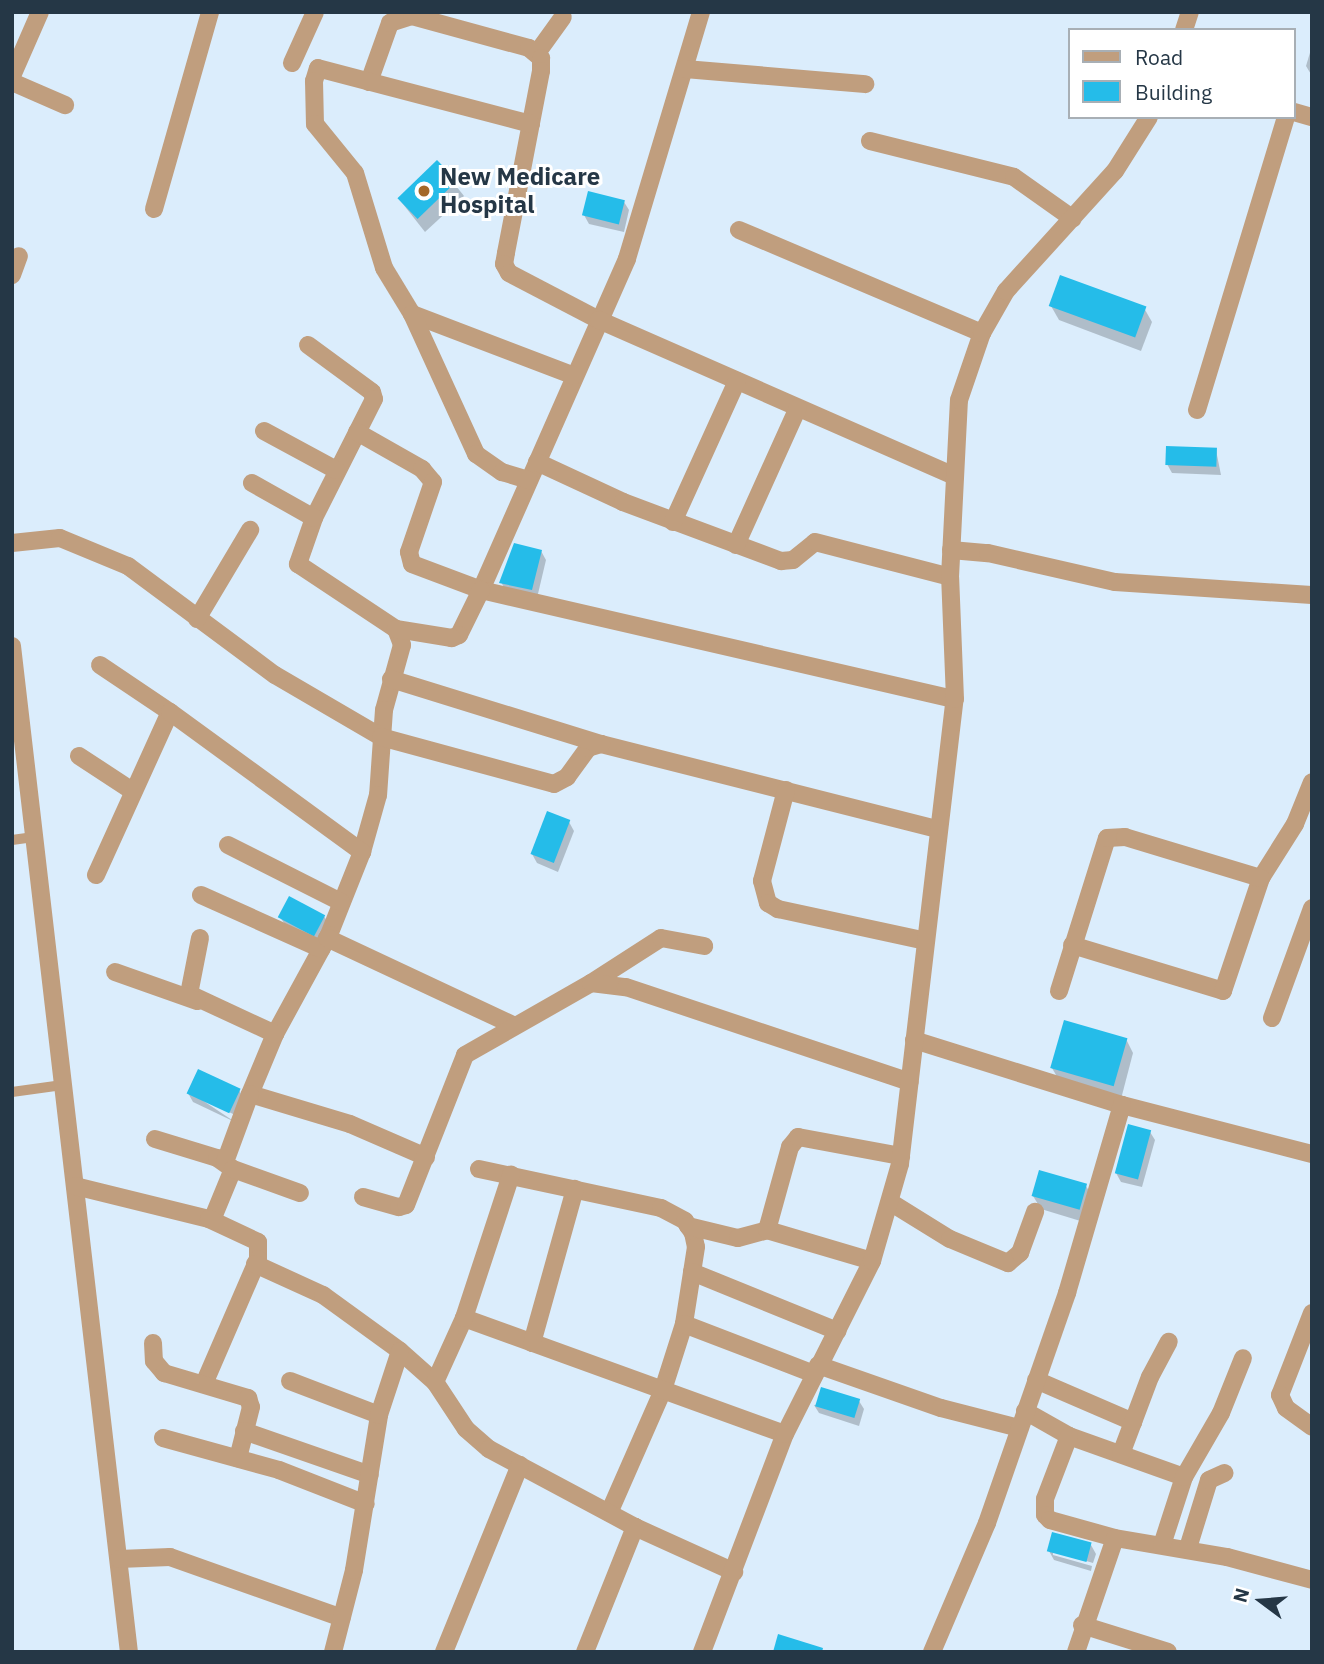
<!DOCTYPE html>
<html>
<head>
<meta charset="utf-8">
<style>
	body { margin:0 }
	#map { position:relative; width:1324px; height:1664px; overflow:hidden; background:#dbedfc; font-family:"IBM Plex Sans",sans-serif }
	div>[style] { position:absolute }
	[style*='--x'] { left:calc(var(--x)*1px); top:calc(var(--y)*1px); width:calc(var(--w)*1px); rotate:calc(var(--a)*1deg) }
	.shadow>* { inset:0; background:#0003 }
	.building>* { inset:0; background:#25bce9; transform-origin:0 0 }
	.service>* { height:10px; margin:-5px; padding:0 5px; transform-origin:5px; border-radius:5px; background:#c09e7e }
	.minor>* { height:18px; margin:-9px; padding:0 9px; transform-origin:9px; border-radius:9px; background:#c09e7e }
	.tertiary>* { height:18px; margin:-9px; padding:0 9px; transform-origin:9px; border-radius:9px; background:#c09e7e }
	.dots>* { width:19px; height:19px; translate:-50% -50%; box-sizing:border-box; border:4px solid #fff; border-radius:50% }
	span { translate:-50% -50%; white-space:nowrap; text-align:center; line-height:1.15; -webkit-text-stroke:6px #fff; paint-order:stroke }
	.poi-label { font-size:24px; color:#253746; font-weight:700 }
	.left { translate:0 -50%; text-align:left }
	.frame { position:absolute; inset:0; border:14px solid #253746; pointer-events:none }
	.legend { position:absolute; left:1068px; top:28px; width:228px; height:91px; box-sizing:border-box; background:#fff; border:2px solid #a8afb5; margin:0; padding:9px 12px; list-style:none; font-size:21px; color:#253746 }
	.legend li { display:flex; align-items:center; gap:14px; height:35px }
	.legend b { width:35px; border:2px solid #a8afb5 }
	.north { position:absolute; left:1226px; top:1566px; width:70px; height:70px; -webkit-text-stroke:5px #fff; paint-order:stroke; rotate:286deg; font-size:19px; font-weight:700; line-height:28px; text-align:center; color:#253746 }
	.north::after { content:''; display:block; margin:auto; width:24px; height:32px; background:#253746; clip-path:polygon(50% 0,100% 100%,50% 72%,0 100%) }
</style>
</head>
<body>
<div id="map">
	<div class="shadow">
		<i style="clip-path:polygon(1312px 46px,1312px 76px,1306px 66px)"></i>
		<i style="clip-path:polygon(437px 162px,464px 196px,425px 232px,399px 199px)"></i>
		<i style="clip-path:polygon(624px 202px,629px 210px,624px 232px,589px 224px,584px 215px)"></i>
		<i style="clip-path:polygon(1051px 306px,1144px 308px,1152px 322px,1141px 351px,1059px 320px)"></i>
		<i style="clip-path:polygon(1216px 450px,1221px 475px,1172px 473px,1167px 464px)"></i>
		<i style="clip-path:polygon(541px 551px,546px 560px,537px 598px,506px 591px,501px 582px)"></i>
		<i style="clip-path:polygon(569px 822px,574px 831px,558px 872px,537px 863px,532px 854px)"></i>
		<i style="clip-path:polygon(324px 916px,329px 925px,321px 942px,286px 926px,280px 917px)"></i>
		<i style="clip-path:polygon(1126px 1039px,1133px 1053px,1121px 1099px,1060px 1082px,1052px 1068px)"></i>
		<i style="clip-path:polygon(239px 1090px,244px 1099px,237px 1116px,193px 1094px,235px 1122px,193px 1102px,188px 1093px)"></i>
		<i style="clip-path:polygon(1150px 1132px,1155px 1140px,1142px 1187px,1121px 1182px,1116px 1173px)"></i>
		<i style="clip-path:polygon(1086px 1186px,1094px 1199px,1087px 1223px,1041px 1209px,1033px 1196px)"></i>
		<i style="clip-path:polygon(859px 1401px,864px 1409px,859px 1426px,819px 1413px,814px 1405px)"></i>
		<i style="clip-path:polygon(1091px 1545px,1096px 1554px,1093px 1563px,1053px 1551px,1053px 1555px,1092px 1566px,1091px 1571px,1054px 1560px,1049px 1551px)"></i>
	</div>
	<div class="building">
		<i style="left:437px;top:160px;width:29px;height:55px;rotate:46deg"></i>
		<i style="left:588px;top:191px;width:38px;height:25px;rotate:14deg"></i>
		<i style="left:1060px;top:275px;width:92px;height:33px;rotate:20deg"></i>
		<i style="left:1166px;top:446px;width:51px;height:19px;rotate:2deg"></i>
		<i style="clip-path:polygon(514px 543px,542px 550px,532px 590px,499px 583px)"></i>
		<i style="left:547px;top:811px;width:25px;height:46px;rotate:21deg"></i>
		<i style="left:289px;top:896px;width:41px;height:24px;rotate:28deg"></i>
		<i style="left:1064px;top:1020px;width:66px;height:50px;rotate:16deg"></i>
		<i style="left:198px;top:1069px;width:47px;height:27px;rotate:25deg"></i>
		<i style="left:1128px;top:1124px;width:24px;height:51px;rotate:15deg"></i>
		<i style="left:1039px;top:1170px;width:50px;height:27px;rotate:16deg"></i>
		<i style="left:821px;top:1387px;width:41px;height:20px;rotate:17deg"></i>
		<i style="left:1052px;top:1532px;width:41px;height:20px;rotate:15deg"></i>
		<i style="clip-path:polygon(778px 1634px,823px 1648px,822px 1652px,773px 1652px)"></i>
	</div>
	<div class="service">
		<i style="--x:12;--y:840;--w:22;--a:-8"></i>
		<i style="--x:12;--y:1092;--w:51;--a:-7.8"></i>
	</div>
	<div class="minor">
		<i style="--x:701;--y:12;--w:258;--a:106.7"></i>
		<i style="--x:627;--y:259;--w:362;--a:113.8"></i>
		<i style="--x:481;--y:590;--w:486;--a:13"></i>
		<i style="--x:537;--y:53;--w:44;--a:-54.2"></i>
		<i style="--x:292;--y:63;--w:56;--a:-65.7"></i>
		<i style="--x:685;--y:69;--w:181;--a:4.8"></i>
		<i style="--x:12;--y:76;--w:70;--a:-66.4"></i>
		<i style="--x:12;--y:82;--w:58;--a:23.5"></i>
		<i style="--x:369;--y:82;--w:63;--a:-70.4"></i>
		<i style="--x:390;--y:23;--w:23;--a:-18"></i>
		<i style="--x:412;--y:16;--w:121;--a:15.3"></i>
		<i style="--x:529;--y:48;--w:16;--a:40"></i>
		<i style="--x:541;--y:58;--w:13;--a:90"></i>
		<i style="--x:541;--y:71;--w:185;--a:100.9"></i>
		<i style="--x:506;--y:253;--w:11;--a:100"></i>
		<i style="--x:504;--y:264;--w:10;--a:61"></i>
		<i style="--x:509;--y:273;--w:102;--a:27.6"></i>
		<i style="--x:599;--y:320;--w:388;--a:23.7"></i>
		<i style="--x:1294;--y:112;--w:19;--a:16"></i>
		<i style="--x:531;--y:124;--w:220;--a:-165.3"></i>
		<i style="--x:318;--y:68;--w:14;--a:107"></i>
		<i style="--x:314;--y:81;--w:43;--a:88.7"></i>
		<i style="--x:315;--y:124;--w:63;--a:50.8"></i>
		<i style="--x:355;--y:173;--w:99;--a:73"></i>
		<i style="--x:384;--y:268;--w:54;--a:58.7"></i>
		<i style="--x:412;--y:314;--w:173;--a:20.9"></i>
		<i style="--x:870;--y:141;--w:148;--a:14"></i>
		<i style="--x:1014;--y:177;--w:72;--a:35.4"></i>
		<i style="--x:154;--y:209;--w:205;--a:-74.1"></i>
		<i style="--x:739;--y:230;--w:264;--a:23"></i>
		<i style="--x:12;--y:275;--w:20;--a:-70"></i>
		<i style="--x:412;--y:314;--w:154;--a:65.4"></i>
		<i style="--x:476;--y:454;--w:32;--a:35"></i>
		<i style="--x:502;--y:472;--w:28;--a:17"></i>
		<i style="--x:308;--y:345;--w:79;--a:36.3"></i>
		<i style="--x:372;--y:392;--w:7;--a:74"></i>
		<i style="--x:374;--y:399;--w:133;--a:116.8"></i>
		<i style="--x:314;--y:518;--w:49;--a:109.2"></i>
		<i style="--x:298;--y:564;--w:118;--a:33.6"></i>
		<i style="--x:396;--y:629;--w:17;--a:69"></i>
		<i style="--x:402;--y:645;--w:67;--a:105.5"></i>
		<i style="--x:384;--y:710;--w:85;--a:94"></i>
		<i style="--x:378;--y:795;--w:59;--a:105.7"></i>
		<i style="--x:362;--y:852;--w:89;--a:111.7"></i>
		<i style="--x:329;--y:935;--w:113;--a:118.6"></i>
		<i style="--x:275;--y:1034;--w:65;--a:112.6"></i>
		<i style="--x:250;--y:1094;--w:104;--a:16.7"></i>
		<i style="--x:350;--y:1124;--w:83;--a:23.5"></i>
		<i style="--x:1197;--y:410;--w:306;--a:-73.1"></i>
		<i style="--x:264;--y:431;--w:82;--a:28.4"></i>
		<i style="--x:357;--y:432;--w:75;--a:29.6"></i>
		<i style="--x:422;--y:469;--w:17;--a:50"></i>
		<i style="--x:433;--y:482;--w:74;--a:108.9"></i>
		<i style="--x:409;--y:552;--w:12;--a:76"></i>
		<i style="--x:412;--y:564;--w:74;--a:20.6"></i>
		<i style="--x:481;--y:590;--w:50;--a:116.1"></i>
		<i style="--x:459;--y:635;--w:8;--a:157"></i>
		<i style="--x:452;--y:638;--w:57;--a:-170.9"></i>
		<i style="--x:537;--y:462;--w:95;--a:24.9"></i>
		<i style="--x:623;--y:502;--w:169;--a:20.5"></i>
		<i style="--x:781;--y:561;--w:12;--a:-5"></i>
		<i style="--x:793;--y:560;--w:28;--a:-39"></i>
		<i style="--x:815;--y:542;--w:139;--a:14.5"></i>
		<i style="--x:252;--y:483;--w:71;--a:29.4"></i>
		<i style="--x:673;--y:522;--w:155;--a:-65.6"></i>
		<i style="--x:12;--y:543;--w:48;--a:-5.9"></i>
		<i style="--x:60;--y:538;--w:74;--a:22.4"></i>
		<i style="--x:128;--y:566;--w:183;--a:36.6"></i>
		<i style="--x:275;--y:675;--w:123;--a:30.3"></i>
		<i style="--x:381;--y:737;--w:179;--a:15.2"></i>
		<i style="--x:554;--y:784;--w:15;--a:-28"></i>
		<i style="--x:567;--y:777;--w:36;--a:-54"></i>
		<i style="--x:588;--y:748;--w:14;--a:-17"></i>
		<i style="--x:601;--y:744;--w:348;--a:14.2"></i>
		<i style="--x:736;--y:545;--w:150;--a:-65.7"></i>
		<i style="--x:951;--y:550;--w:37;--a:5"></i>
		<i style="--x:988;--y:553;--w:130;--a:12.9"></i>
		<i style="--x:1115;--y:582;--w:197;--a:3.8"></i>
		<i style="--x:197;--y:619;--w:104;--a:-59.2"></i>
		<i style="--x:12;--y:646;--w:1013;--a:83.37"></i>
		<i style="--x:100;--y:665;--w:84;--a:33.9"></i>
		<i style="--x:391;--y:679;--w:220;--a:17.2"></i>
		<i style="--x:79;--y:756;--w:62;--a:33.2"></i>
		<i style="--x:786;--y:790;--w:94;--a:104.8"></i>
		<i style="--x:762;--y:881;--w:23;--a:75"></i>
		<i style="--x:768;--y:903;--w:12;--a:31"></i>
		<i style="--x:778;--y:909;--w:151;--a:12.2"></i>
		<i style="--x:228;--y:845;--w:127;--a:26.8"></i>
		<i style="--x:96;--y:875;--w:179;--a:-65.6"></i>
		<i style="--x:170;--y:712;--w:238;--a:36.1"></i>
		<i style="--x:201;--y:895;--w:132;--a:24.2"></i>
		<i style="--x:200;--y:938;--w:57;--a:101.1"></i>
		<i style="--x:189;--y:994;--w:95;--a:24.9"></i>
		<i style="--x:327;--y:938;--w:205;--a:25.1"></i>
		<i style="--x:1072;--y:945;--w:158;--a:16.9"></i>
		<i style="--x:1223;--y:991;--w:119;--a:-71.4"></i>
		<i style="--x:1261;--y:878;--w:64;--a:-57.8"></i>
		<i style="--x:1295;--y:824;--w:45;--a:-68"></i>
		<i style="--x:115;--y:972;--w:87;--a:19.5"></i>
		<i style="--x:591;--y:983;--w:83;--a:-32.7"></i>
		<i style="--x:661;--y:938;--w:44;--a:10.5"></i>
		<i style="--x:1059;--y:991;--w:160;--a:-72.6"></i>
		<i style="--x:1107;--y:838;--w:18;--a:-3"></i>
		<i style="--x:1125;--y:837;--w:142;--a:16.8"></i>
		<i style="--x:1272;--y:1018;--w:117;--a:-70"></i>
		<i style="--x:914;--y:1040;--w:218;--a:17.4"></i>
		<i style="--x:1122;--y:1105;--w:196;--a:14.5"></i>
		<i style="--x:155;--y:1139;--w:65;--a:17"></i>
		<i style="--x:217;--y:1158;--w:19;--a:35"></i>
		<i style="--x:233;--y:1169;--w:55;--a:112.4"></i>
		<i style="--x:225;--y:1162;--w:72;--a:-69.8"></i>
		<i style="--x:233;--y:1169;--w:71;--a:19.7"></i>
		<i style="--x:479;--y:1169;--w:186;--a:12.1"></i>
		<i style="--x:661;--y:1208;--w:27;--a:28"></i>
		<i style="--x:685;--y:1221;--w:14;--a:56"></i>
		<i style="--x:693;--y:1233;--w:14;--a:78"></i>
		<i style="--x:696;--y:1247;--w:78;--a:98.9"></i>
		<i style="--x:684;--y:1324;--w:69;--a:107.7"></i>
		<i style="--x:663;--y:1390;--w:134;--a:113.7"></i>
		<i style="--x:75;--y:1186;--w:138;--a:13.8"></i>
		<i style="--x:209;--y:1219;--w:54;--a:25.1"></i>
		<i style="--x:258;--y:1242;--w:17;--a:90"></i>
		<i style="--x:258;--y:1259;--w:136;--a:113.4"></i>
		<i style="--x:363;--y:1197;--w:37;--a:16"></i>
		<i style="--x:399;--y:1207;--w:7;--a:-16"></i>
		<i style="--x:406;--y:1205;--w:161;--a:-68.5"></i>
		<i style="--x:465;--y:1055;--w:145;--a:-29.7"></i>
		<i style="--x:591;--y:983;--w:35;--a:7"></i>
		<i style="--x:626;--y:987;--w:299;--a:18.5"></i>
		<i style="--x:890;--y:1202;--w:70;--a:31.7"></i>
		<i style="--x:950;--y:1239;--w:63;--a:22.5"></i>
		<i style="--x:1008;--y:1263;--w:16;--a:-40"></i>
		<i style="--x:1020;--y:1253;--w:44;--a:-69.9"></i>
		<i style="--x:688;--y:1226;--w:51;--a:13.5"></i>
		<i style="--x:738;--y:1238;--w:30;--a:-15"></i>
		<i style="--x:767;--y:1230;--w:109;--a:16.4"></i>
		<i style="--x:767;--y:1230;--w:86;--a:-74.5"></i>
		<i style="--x:790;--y:1147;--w:13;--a:-51"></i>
		<i style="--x:798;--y:1137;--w:105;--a:10.5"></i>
		<i style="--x:255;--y:1264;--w:75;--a:24.5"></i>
		<i style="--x:323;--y:1295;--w:95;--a:36"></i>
		<i style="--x:400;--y:1351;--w:47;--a:41.5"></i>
		<i style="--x:435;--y:1382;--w:56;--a:56.6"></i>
		<i style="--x:466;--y:1429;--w:30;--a:41"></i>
		<i style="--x:489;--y:1449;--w:166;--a:28.1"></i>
		<i style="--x:635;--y:1527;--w:109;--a:24.4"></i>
		<i style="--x:692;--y:1272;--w:157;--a:22.1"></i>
		<i style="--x:1312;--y:1313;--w:88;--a:111.3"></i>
		<i style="--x:1280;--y:1395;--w:14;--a:65"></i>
		<i style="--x:1286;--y:1408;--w:32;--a:36"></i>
		<i style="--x:464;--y:1318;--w:341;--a:19.9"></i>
		<i style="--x:684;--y:1324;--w:139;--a:21"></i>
		<i style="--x:153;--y:1343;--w:18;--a:87"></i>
		<i style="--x:154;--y:1361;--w:16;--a:50"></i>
		<i style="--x:164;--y:1373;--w:88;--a:16.6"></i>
		<i style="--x:248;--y:1398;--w:9;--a:72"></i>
		<i style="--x:251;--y:1407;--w:53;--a:104.3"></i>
		<i style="--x:532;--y:1343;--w:160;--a:-74.4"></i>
		<i style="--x:818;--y:1365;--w:130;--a:19.3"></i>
		<i style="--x:941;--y:1408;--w:81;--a:14.4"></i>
		<i style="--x:1036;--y:1380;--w:106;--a:23.4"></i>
		<i style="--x:290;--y:1381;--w:95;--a:20.9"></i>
		<i style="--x:435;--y:1382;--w:70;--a:-65.6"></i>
		<i style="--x:464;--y:1318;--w:151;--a:-71.8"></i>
		<i style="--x:1025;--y:1411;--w:51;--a:29.6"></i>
		<i style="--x:1069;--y:1436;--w:122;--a:19.6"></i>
		<i style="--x:244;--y:1431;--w:133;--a:19.2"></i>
		<i style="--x:1069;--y:1436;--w:67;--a:110.9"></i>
		<i style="--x:1045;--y:1499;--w:16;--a:90"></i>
		<i style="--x:1045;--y:1515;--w:7;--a:45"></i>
		<i style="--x:1050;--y:1520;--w:67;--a:15.5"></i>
		<i style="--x:1115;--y:1538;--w:114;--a:9.6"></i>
		<i style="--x:1227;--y:1557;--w:88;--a:15.1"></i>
		<i style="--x:163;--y:1438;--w:120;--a:15.4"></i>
		<i style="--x:279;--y:1470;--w:93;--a:21.3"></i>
		<i style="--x:1121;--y:1454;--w:82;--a:-69.4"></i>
		<i style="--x:1150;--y:1377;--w:40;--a:-62"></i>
		<i style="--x:1162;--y:1545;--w:71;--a:-72.1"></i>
		<i style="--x:1184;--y:1477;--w:74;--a:-60"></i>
		<i style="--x:1221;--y:1413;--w:59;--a:-68.2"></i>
		<i style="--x:1188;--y:1548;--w:71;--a:-72.8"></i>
		<i style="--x:1209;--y:1480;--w:17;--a:-24"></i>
		<i style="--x:119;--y:1559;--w:51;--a:-2.2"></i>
		<i style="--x:170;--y:1557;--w:182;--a:19.5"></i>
		<i style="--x:1082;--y:1625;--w:90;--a:17.4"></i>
		<i style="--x:333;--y:1652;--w:85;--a:-75.6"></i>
		<i style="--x:354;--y:1570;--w:157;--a:-80.8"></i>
		<i style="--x:379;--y:1415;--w:67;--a:-71.8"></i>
		<i style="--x:444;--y:1652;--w:202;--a:-67.9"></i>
		<i style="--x:585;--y:1652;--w:135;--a:-68.2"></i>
		<i style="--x:932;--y:1652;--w:140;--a:-66.9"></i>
		<i style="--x:987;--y:1523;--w:244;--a:-70.8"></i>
		<i style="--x:1067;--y:1293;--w:196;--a:-73.7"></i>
		<i style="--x:1076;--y:1652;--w:120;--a:-71.1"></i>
	</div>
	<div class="tertiary">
		<i style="--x:1184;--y:30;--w:19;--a:-72"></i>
		<i style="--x:702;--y:1652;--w:233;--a:-69.2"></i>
		<i style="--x:785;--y:1434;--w:194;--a:-63.3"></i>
		<i style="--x:872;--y:1261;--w:101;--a:-73.9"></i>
		<i style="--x:900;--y:1164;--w:468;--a:-83.3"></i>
		<i style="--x:955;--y:699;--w:122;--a:-92.3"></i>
		<i style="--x:950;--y:577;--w:177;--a:-87.1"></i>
		<i style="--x:959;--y:400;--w:71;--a:-71.1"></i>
		<i style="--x:982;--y:333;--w:48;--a:-60.3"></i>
		<i style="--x:1006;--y:291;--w:162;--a:-47.8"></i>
		<i style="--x:1115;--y:171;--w:64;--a:-57.8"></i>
	</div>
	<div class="dots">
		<i style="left:424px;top:191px;background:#a36829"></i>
	</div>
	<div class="poi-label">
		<span class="left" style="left:440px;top:191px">New Medicare<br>Hospital</span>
	</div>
	<div class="frame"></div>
	<ul class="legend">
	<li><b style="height:9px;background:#c09e7e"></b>Road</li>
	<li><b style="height:19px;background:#25bce9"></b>Building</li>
	</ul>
	<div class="north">N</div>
</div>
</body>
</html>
